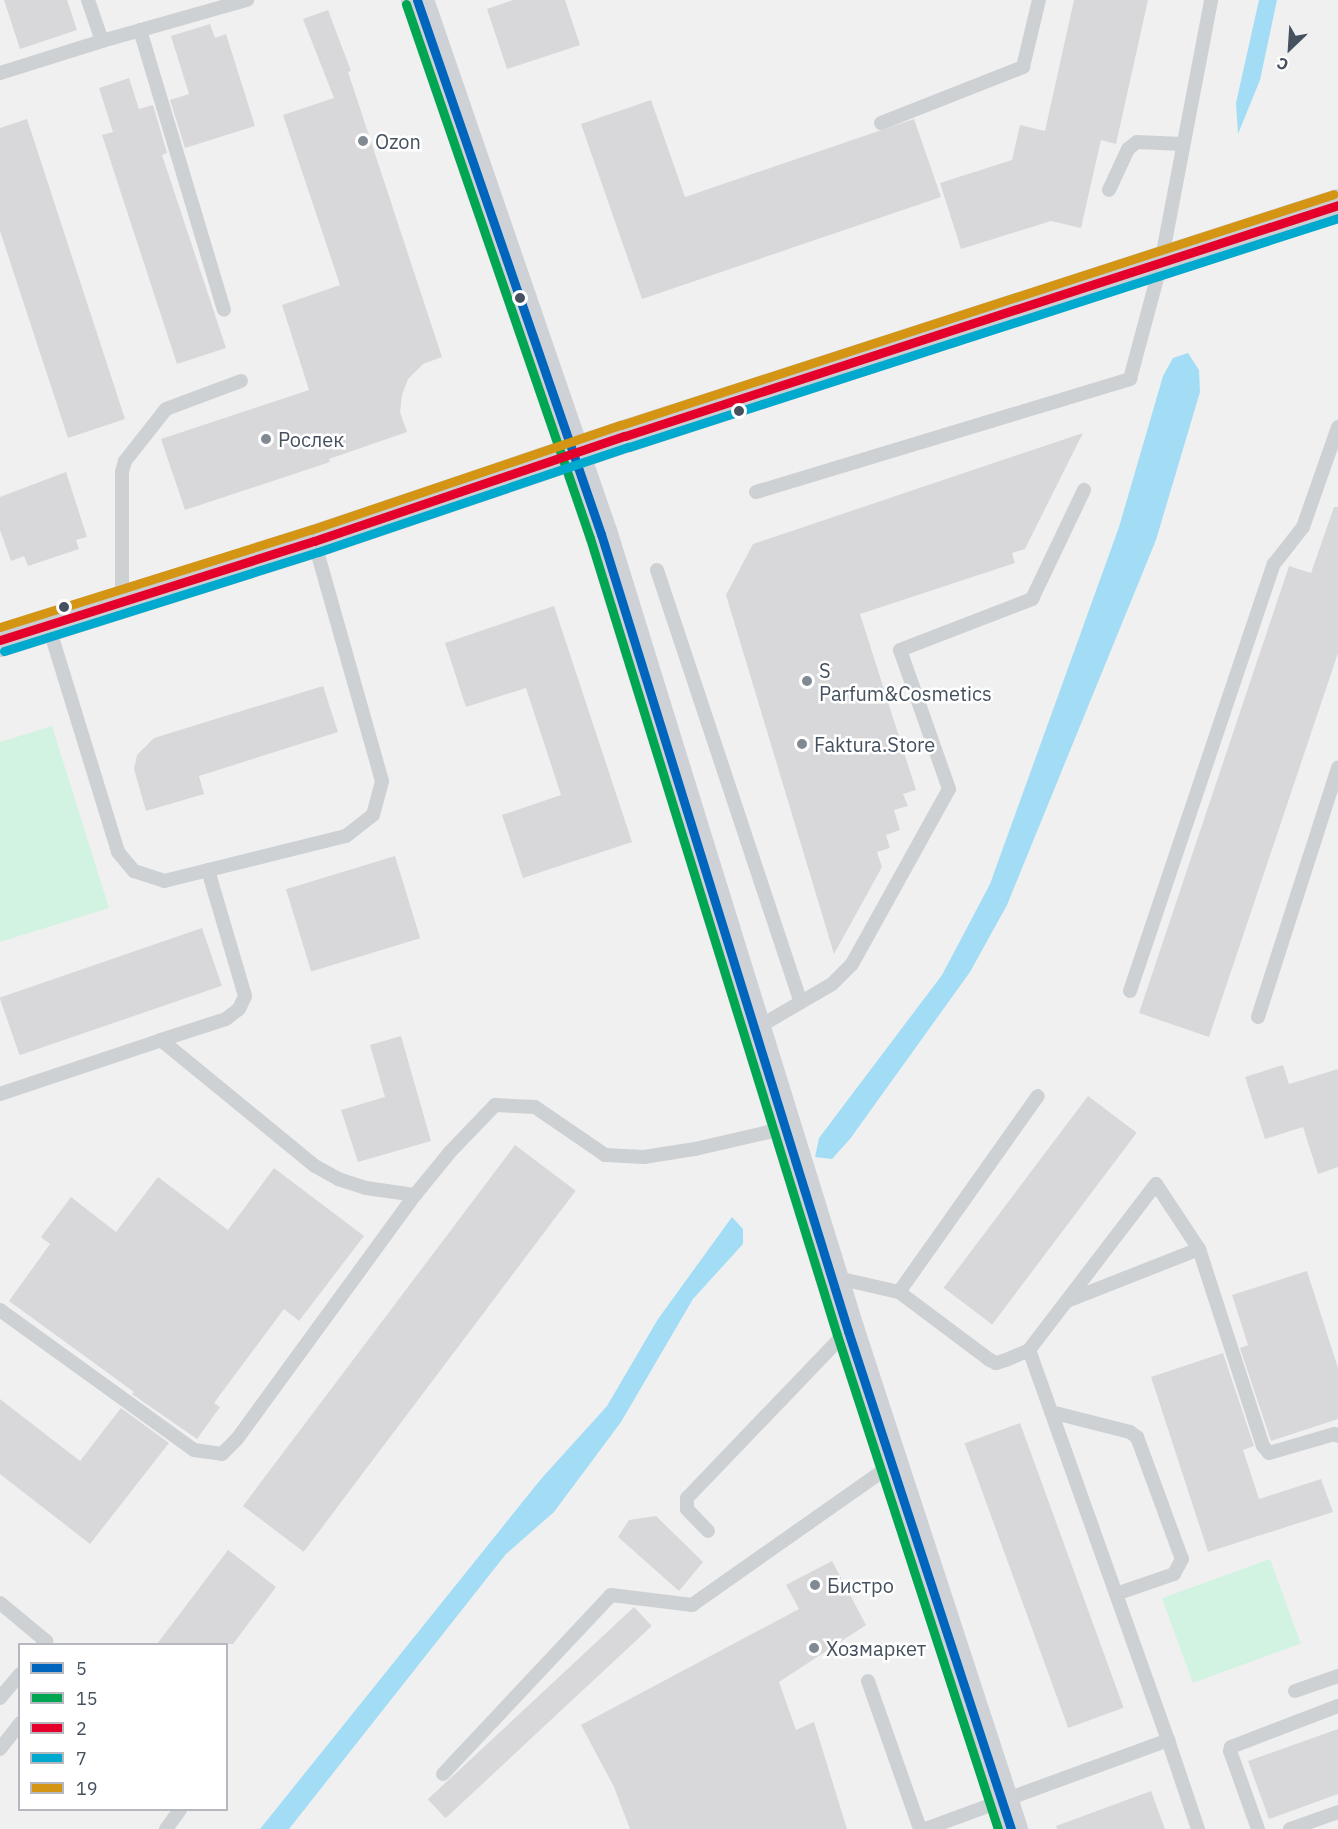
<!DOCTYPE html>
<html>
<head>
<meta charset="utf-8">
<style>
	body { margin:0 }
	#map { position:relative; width:1338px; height:1829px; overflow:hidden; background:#f1f0f0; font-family:"IBM Plex Sans",sans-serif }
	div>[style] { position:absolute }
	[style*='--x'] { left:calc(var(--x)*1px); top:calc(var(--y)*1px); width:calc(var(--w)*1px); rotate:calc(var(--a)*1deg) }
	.green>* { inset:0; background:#d2f3e1; transform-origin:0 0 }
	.water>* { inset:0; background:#a3ddf5 }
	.building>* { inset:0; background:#d8d8db; transform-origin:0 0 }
	.lane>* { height:14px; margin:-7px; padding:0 7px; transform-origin:7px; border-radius:7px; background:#ced1d4 }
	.secondary>* { height:33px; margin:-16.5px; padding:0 16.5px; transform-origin:16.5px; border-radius:16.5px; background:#ced1d6 }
	.primary>* { height:33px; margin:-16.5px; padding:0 16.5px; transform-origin:16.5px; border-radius:16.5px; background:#c9ccd1 }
	.bus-1>* { height:9px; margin:-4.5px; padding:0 4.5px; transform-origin:4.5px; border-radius:4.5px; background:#0065bd }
	.bus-2>* { height:9px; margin:-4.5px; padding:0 4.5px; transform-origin:4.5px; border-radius:4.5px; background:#00a651 }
	.bus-3>* { height:9px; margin:-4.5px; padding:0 4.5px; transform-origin:4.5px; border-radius:4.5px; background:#e4002b }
	.bus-4>* { height:9px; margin:-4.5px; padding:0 4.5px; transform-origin:4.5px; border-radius:4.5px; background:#00a9ce }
	.bus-5>* { height:9px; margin:-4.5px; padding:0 4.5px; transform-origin:4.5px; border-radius:4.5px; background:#d39513 }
	.dots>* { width:16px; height:16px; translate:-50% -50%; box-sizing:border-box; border:3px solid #fff; border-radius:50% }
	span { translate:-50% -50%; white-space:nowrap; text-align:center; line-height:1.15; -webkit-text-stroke:5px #fff; paint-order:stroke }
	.poi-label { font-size:20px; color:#45515f }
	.left { translate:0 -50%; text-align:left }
	.legend { position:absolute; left:18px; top:1643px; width:210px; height:168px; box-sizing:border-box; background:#fff; border:2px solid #b5b9bf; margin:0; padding:8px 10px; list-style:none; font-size:18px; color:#45515f }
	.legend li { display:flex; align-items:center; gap:12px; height:30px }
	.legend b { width:30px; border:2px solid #b5b9bf }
	.north { position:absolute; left:1260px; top:18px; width:60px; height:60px; -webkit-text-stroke:4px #fff; paint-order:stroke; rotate:205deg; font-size:16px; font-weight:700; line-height:24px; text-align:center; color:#45515f }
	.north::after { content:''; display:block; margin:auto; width:21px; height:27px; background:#45515f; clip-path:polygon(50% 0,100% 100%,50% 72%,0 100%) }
</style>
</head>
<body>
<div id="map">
	<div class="green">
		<i style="clip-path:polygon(52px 726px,109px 908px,0 942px,0 742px)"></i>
		<i style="left:1270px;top:1559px;width:90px;height:115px;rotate:70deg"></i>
	</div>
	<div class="water">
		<i style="clip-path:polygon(1259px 0,1277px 0,1260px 80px,1238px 134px,1236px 103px)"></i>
		<i style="clip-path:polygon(1188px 353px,1199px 370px,1200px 392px,1156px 540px,1007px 905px,970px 972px,850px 1139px,832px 1159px,815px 1157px,819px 1138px,942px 975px,990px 884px,1119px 527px,1163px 376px,1173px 358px)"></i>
		<i style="clip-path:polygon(732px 1217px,743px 1229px,743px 1244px,693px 1299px,621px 1422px,554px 1512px,506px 1554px,289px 1829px,260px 1829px,541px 1479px,607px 1406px,658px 1319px)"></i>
	</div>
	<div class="building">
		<i style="clip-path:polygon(4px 0,67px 0,77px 30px,20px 49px)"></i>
		<i style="clip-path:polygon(513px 0,565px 0,580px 45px,507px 69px,487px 9px)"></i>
		<i style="clip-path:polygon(1074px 0,1148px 0,1116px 144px,1101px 140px,1081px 228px,1051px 221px,961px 249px,940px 183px,1012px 160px,1020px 125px,1045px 131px)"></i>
		<i style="clip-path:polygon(328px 10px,351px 71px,348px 72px,442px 357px,423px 364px,408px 379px,402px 395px,400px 412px,407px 432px,329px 459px,330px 462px,185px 510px,161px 439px,309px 390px,282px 305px,340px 285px,283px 115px,334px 98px,303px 19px)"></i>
		<i style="clip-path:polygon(210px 24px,215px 38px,226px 34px,255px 126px,185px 148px,170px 100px,189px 94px,171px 36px)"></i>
		<i style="clip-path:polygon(129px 78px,139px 109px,153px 105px,167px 153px,162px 155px,226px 348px,177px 364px,102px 135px,113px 132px,99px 88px)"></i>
		<i style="clip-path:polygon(651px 100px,685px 197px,914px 119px,941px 197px,642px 299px,581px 124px)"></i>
		<i style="clip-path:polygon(27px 119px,125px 419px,68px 438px,0 231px,0 128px)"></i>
		<i style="clip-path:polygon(1083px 433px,1025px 549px,1012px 553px,1015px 563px,860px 614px,916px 790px,903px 794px,908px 806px,894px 810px,900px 830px,886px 835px,890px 848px,877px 852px,882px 867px,834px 954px,726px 595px,753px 544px)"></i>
		<i style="clip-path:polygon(66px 472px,87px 537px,76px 540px,79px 549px,28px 566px,24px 556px,11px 561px,0 530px,0 497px)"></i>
		<i style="clip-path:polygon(1334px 507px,1338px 507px,1338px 653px,1209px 1037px,1139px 1013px,1289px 566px,1311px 573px)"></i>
		<i style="clip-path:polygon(554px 606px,632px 842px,523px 878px,502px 815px,561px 795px,526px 688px,466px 707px,445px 643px)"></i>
		<i style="clip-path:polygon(323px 686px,338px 732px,199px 776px,204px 794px,146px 811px,134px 769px,137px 755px,154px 738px)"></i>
		<i style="left:395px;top:856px;width:86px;height:114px;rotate:73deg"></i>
		<i style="left:202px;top:928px;width:61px;height:214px;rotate:71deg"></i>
		<i style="clip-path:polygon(401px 1036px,431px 1141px,358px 1162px,341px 1110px,385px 1097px,370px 1045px)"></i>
		<i style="clip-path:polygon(1283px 1065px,1289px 1084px,1338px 1069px,1338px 1167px,1318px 1174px,1303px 1127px,1265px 1139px,1245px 1077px)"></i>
		<i style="left:1088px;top:1096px;width:61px;height:240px;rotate:37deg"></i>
		<i style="left:515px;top:1145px;width:76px;height:452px;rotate:37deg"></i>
		<i style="clip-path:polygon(274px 1168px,364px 1236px,299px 1321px,284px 1309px,214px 1403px,220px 1407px,197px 1439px,132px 1394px,134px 1392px,9px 1301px,50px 1244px,41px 1237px,71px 1197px,116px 1232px,158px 1177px,228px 1230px)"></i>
		<i style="clip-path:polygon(1307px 1271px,1338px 1368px,1338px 1419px,1271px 1441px,1240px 1348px,1248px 1345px,1232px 1295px)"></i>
		<i style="clip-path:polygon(1223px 1353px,1254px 1446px,1243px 1450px,1259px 1499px,1321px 1479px,1333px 1512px,1208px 1552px,1151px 1377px)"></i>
		<i style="clip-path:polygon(0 1399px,80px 1461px,121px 1408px,169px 1443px,90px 1544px,0 1474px)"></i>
		<i style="left:1020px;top:1423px;width:303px;height:59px;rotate:70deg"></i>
		<i style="clip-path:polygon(656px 1516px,703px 1562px,679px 1591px,618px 1537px,629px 1520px)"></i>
		<i style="clip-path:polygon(228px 1550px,276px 1587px,233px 1644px,157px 1644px)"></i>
		<i style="clip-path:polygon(832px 1561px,866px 1625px,779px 1682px,796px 1730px,814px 1722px,847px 1829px,630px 1829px,614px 1787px,581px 1725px,799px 1609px,786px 1585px)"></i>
		<i style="left:634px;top:1607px;width:26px;height:282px;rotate:47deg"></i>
		<i style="clip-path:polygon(1338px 1729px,1338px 1794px,1269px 1819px,1248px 1761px)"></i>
		<i style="clip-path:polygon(1151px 1791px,1165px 1829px,1057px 1829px,1056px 1826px)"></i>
	</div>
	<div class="lane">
		<i style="--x:88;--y:0;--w:43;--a:71.1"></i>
		<i style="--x:140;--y:30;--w:292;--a:73.3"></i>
		<i style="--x:0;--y:73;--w:107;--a:-17.4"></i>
		<i style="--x:102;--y:41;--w:151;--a:-15.8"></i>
		<i style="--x:881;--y:123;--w:153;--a:-21.5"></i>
		<i style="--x:1023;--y:67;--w:69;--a:-76.6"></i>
		<i style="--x:1109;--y:190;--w:45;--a:-65.1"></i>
		<i style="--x:1128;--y:149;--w:11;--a:-38"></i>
		<i style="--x:1137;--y:142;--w:46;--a:2.5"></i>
		<i style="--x:756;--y:492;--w:391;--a:-16.8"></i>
		<i style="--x:1130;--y:379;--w:120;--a:-75"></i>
		<i style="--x:1161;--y:263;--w:268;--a:-79.2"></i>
		<i style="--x:657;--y:570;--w:455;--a:71.6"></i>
		<i style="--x:122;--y:601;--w:129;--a:-90"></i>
		<i style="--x:122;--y:472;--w:11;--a:-75"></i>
		<i style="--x:125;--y:461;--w:66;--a:-51.7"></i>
		<i style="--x:166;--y:409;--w:80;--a:-20.5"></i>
		<i style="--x:48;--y:624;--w:239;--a:72.9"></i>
		<i style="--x:118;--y:852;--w:25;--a:50"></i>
		<i style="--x:134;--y:871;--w:32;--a:18"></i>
		<i style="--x:164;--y:881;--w:187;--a:-13.9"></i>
		<i style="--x:346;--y:836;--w:34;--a:-38"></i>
		<i style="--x:373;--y:815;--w:35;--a:-75"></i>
		<i style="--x:382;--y:781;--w:249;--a:-105.8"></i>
		<i style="--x:1130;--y:991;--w:451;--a:-71.4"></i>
		<i style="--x:1274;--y:564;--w:47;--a:-51.9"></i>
		<i style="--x:1303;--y:527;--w:106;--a:-70.7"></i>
		<i style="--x:1258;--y:1017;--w:262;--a:-72.2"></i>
		<i style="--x:755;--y:1029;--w:89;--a:-30.3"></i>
		<i style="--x:832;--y:984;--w:28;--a:-45"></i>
		<i style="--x:852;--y:964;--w:200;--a:-61"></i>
		<i style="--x:949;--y:789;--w:147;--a:-109.4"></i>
		<i style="--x:900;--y:650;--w:142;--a:-21.1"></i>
		<i style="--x:1032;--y:599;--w:121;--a:-64.5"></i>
		<i style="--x:161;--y:1040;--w:68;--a:-17.9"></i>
		<i style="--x:226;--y:1019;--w:16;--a:-38"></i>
		<i style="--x:239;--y:1009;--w:14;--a:-65"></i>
		<i style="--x:245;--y:996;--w:131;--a:-106.4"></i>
		<i style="--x:0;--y:1094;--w:170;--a:-18.5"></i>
		<i style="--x:161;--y:1040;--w:199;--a:39.3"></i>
		<i style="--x:315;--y:1166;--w:26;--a:29"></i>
		<i style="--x:338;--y:1179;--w:29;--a:18"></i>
		<i style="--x:366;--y:1188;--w:49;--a:8.1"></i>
		<i style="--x:833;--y:1277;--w:68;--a:12.8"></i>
		<i style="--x:899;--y:1292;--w:114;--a:36.8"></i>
		<i style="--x:990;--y:1360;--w:7;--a:27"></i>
		<i style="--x:996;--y:1363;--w:10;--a:-17"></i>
		<i style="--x:1006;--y:1360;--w:25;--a:-23"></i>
		<i style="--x:1029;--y:1350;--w:209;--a:-52.6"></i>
		<i style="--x:1156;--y:1184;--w:78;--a:56.5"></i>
		<i style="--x:1199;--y:1249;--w:207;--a:72"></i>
		<i style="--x:1263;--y:1446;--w:9;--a:49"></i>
		<i style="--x:1269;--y:1453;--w:68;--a:-16.3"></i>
		<i style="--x:1334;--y:1434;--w:4;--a:27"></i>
		<i style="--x:899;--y:1292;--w:240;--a:-54.7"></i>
		<i style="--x:1067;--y:1301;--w:142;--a:-21.5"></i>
		<i style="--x:0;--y:1310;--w:239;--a:35.8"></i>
		<i style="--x:194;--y:1450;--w:28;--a:8"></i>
		<i style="--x:222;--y:1454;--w:21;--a:-45"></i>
		<i style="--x:237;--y:1439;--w:302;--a:-53.9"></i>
		<i style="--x:415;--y:1195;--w:55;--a:-50.9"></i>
		<i style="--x:450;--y:1152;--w:65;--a:-46.2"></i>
		<i style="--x:495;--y:1105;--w:40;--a:2.9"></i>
		<i style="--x:535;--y:1107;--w:85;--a:34.4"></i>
		<i style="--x:605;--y:1155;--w:39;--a:3"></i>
		<i style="--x:644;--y:1157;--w:52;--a:-8.9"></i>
		<i style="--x:695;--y:1149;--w:93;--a:-13"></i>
		<i style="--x:1051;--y:1412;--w:81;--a:14.2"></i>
		<i style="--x:1130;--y:1432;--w:9;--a:36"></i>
		<i style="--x:1137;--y:1437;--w:130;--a:69.8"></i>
		<i style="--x:1182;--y:1559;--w:17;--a:118"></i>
		<i style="--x:1174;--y:1574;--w:61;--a:161"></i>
		<i style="--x:708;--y:1531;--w:30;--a:-134"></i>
		<i style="--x:687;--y:1509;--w:11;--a:-90"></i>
		<i style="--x:687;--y:1498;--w:231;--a:-46.2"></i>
		<i style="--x:0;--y:1603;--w:60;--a:39.6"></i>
		<i style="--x:46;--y:1641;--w:4;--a:135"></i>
		<i style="--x:868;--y:1681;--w:157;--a:70.6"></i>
		<i style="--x:1295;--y:1691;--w:46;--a:-19.2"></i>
		<i style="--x:0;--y:1698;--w:31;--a:-50"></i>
		<i style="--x:1168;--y:1740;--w:94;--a:71.4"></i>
		<i style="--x:0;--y:1749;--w:33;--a:-52"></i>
		<i style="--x:443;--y:1774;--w:245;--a:-46.8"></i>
		<i style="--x:611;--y:1595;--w:82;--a:7"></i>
		<i style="--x:692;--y:1605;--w:243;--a:-35.1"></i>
		<i style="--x:166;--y:1829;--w:24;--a:-54"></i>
		<i style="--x:921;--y:1829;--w:7;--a:-8"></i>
		<i style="--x:928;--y:1828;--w:256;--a:-20.1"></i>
		<i style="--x:1168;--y:1740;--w:414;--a:-109.6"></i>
		<i style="--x:1258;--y:1829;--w:83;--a:-109.7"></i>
		<i style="--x:1230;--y:1751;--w:4;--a:-76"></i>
		<i style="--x:1231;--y:1747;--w:115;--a:-21"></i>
		<i style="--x:1290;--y:1829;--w:51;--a:-19.5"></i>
	</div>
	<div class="secondary">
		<i style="--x:417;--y:0;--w:565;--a:70.99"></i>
		<i style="--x:601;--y:534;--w:834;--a:72.78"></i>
		<i style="--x:848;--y:1331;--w:524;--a:71.88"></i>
	</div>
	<div class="primary">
		<i style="--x:0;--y:640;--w:329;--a:-17.5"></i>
		<i style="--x:314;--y:541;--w:328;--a:-18.7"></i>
		<i style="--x:625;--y:436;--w:749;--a:-17.95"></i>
	</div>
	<div class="bus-1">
		<i style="--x:417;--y:0;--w:565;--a:70.99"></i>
		<i style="--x:601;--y:534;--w:834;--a:72.78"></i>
		<i style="--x:848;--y:1331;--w:524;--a:71.88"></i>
	</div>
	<div class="bus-2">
		<i style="--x:406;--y:4;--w:565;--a:70.99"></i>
		<i style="--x:590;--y:538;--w:834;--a:72.78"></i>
		<i style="--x:837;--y:1335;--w:520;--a:71.95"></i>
	</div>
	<div class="bus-3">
		<i style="--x:0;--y:640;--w:329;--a:-17.5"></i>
		<i style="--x:314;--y:541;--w:328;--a:-18.7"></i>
		<i style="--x:625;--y:436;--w:749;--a:-17.95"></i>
	</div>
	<div class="bus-4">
		<i style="--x:4;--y:651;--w:329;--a:-17.5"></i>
		<i style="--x:318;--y:552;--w:328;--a:-18.7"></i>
		<i style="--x:629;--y:447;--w:745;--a:-17.9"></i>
	</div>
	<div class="bus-5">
		<i style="--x:0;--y:627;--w:325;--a:-17.4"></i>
		<i style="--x:310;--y:530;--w:328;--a:-18.7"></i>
		<i style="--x:621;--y:425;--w:749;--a:-17.95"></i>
	</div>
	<div class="dots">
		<i style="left:363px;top:141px;background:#818992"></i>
		<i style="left:520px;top:298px;background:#45515f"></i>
		<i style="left:739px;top:411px;background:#45515f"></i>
		<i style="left:266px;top:439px;background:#818992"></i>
		<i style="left:64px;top:607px;background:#45515f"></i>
		<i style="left:807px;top:681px;background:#818992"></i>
		<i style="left:802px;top:744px;background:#818992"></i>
		<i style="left:815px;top:1585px;background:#818992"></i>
		<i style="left:814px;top:1648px;background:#818992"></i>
	</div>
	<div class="poi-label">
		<span class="left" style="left:375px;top:141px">Ozon</span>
		<span class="left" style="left:278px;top:439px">Рослек</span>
		<span class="left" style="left:819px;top:682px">S<br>Parfum&amp;Cosmetics</span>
		<span class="left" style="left:814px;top:744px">Faktura.Store</span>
		<span class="left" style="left:827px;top:1585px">Бистро</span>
		<span class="left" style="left:826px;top:1648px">Хозмаркет</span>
	</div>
	<ul class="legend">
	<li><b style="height:8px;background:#0065bd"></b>5</li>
	<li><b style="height:8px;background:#00a651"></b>15</li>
	<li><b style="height:8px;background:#e4002b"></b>2</li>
	<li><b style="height:8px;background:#00a9ce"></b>7</li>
	<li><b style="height:8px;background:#d39513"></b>19</li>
	</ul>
	<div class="north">С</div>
</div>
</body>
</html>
